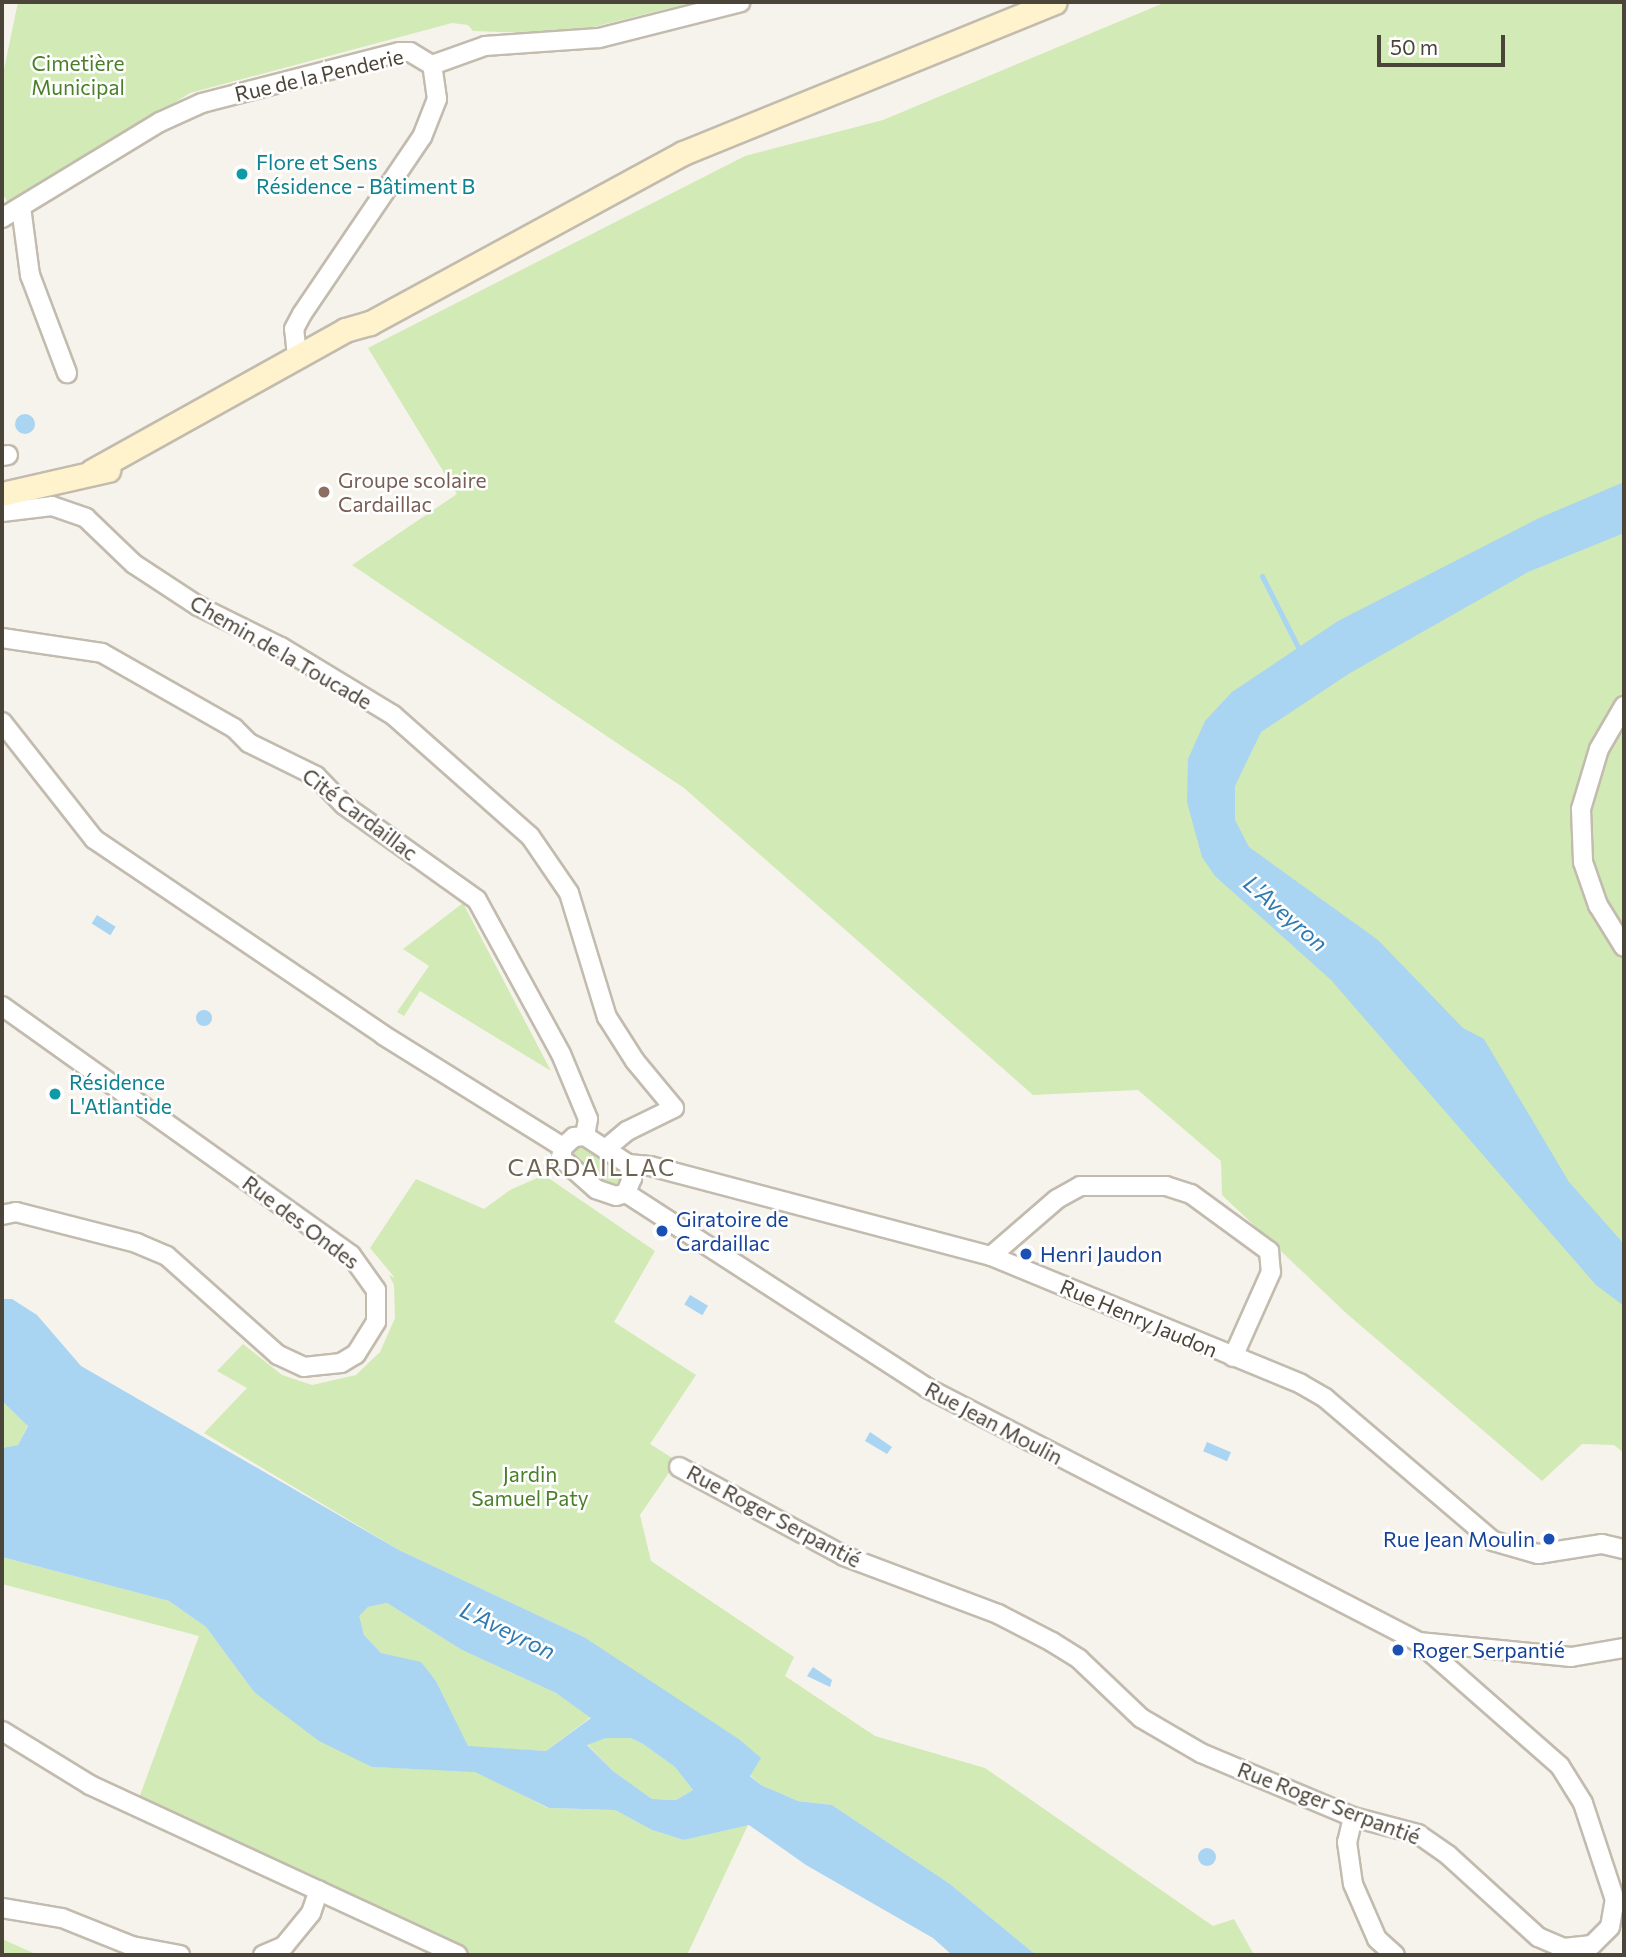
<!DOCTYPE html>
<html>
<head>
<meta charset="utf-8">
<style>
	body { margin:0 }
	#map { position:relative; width:1626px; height:1957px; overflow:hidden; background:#f6f3ec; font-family:Commissioner,sans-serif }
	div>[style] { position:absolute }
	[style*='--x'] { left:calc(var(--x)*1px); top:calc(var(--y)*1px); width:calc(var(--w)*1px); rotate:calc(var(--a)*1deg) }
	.green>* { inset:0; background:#d2eab5 }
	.water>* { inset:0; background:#a9d4f2; transform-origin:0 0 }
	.round { border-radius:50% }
	.stream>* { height:5px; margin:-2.5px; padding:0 2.5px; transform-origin:2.5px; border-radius:2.5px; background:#a9d4f2 }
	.roads { filter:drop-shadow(2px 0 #c2bbae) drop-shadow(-2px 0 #c2bbae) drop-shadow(0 2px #c2bbae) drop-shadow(0 -2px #c2bbae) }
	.street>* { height:18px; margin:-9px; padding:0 9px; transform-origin:9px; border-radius:9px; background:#fff }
	.secondary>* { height:23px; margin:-11.5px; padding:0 11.5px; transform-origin:11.5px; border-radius:11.5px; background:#fff3cd }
	.dots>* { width:19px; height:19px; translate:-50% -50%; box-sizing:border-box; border:4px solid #fff; border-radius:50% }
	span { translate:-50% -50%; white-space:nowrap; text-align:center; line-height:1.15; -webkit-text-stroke:5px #fff; paint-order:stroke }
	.park-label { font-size:21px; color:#4a7f2a }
	.street-label { font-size:21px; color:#4b4439 }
	.culture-label { font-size:21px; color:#0d838f }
	.left { translate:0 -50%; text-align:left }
	.education-label { font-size:21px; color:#785e54 }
	.transit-label { font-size:21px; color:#164399 }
	.right { translate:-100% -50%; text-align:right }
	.water-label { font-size:23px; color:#2e7ab2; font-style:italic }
	.quarter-label { font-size:24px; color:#6e6250; letter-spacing:2px }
	.frame { position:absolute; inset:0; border:4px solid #4b4439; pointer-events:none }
	.scale { position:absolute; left:1377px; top:35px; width:128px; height:32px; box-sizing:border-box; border:4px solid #4b4439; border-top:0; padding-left:9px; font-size:21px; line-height:24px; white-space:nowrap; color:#4b4439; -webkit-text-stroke:5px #fff; paint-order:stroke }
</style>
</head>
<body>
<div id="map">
	<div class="green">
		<i style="clip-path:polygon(18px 2px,694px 2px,565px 34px,473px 31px,468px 25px,452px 23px,190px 93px,9px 204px,2px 193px,2px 79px)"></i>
		<i style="clip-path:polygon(1166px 2px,1624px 2px,1624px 1453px,1614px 1445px,1582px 1444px,1542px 1481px,1346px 1313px,1222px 1195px,1221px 1161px,1138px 1090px,1033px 1095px,684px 788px,352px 565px,457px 494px,368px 348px,745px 156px,883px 120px)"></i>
		<i style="clip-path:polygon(463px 903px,551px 1071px,420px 991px,404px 1016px,397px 1012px,429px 966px,403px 949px)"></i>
		<i style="clip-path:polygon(579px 1143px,587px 1144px,619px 1166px,622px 1183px,616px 1188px,605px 1188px,570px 1158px)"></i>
		<i style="clip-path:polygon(544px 1175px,655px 1251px,614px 1322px,696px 1375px,650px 1444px,677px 1461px,640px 1515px,651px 1561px,794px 1657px,785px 1676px,875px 1736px,985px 1768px,1213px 1926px,1234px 1919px,1254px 1955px,1036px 1955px,950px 1884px,832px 1805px,798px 1801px,761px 1785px,657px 1688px,584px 1637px,399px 1550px,204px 1433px,247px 1388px,217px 1371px,243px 1344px,282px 1375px,312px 1385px,356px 1375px,380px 1352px,395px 1318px,394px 1285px,389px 1275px,395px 1278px,370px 1248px,416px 1179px,484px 1209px,510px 1190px)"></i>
		<i style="clip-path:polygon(2px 1401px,28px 1425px,18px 1445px,2px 1448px)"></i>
		<i style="clip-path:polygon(2px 1557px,169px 1601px,206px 1627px,254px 1692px,372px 1767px,475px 1771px,548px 1808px,615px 1810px,652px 1830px,684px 1840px,748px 1825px,687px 1955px,458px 1955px,136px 1806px,199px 1636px,2px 1584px)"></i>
		<i style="clip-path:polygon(387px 1603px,462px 1650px,556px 1693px,591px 1717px,546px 1751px,468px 1747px,436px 1681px,421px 1663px,381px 1653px,364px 1635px,358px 1616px,368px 1607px)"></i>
		<i style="clip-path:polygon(606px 1738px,631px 1738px,643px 1744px,675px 1767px,693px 1790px,676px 1800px,652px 1799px,613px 1771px,587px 1744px)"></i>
		<i style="clip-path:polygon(2px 1939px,38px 1955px,2px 1955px)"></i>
	</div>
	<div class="water">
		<i class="round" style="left:15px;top:414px;width:20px;height:20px"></i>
		<i style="clip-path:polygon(1624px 482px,1624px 533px,1528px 572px,1350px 673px,1261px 732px,1235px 786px,1235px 820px,1249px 847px,1378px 940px,1463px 1028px,1484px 1039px,1569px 1182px,1624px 1244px,1624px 1306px,1596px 1285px,1331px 980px,1215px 876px,1202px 857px,1187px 802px,1188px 759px,1205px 721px,1232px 692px,1338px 621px,1537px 519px)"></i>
		<i style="left:97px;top:915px;width:22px;height:10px;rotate:32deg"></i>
		<i class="round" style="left:196px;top:1010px;width:16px;height:16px"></i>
		<i style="left:690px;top:1295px;width:21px;height:11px;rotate:31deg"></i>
		<i style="clip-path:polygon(evenodd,2px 1299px,12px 1299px,37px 1315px,81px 1366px,399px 1550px,584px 1637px,740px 1740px,761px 1758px,750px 1776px,761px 1785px,798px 1801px,832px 1805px,950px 1884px,1036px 1955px,952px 1955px,933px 1938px,806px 1865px,749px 1825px,684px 1840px,652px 1830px,615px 1810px,549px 1808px,475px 1772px,372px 1767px,319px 1741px,254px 1692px,206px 1627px,169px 1601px,2px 1557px,2px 1448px,18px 1445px,28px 1426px,2px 1401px,2px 1299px,387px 1603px,462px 1650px,556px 1693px,591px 1718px,546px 1751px,468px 1746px,436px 1681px,421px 1662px,381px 1653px,364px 1635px,359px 1616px,368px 1607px,387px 1603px,2px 1299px,606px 1738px,631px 1738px,643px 1744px,675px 1767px,693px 1790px,676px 1800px,652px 1799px,613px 1771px,587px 1745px,606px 1738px)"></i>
		<i style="clip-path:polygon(870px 1432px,892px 1447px,887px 1454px,865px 1441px)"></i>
		<i style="left:1207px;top:1442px;width:26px;height:10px;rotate:23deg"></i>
		<i style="clip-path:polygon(813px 1667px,832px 1680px,830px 1687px,807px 1676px)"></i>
		<i class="round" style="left:1198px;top:1848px;width:18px;height:18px"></i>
	</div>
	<div class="stream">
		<i style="--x:1262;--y:576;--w:80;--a:63.1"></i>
	</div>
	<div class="roads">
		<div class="street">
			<i style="--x:21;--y:207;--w:69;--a:82.5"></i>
			<i style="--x:30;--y:275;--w:105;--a:69.3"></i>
			<i style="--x:2;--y:218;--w:185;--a:-31.3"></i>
			<i style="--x:160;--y:122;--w:46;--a:-24.3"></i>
			<i style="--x:202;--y:103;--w:203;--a:-14.5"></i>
			<i style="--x:399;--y:52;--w:11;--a:0"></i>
			<i style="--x:410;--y:52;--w:26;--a:31"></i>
			<i style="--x:432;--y:65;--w:56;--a:-19.7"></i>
			<i style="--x:485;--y:46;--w:114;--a:-4"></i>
			<i style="--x:599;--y:38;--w:146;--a:-14.2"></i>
			<i style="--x:297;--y:356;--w:27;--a:-96"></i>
			<i style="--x:294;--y:329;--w:17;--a:-62"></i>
			<i style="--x:302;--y:314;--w:214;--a:-55.9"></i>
			<i style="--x:422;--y:137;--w:41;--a:-68.5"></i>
			<i style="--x:437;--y:99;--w:34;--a:-98"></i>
			<i style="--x:2;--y:456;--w:6;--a:-9"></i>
			<i style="--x:2;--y:512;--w:50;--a:-6.8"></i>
			<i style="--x:52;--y:506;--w:36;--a:19"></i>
			<i style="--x:86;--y:518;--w:66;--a:43.8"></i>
			<i style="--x:134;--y:564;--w:77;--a:33.3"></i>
			<i style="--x:198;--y:606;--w:93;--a:26.3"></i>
			<i style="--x:281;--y:647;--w:131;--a:31.3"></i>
			<i style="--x:393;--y:715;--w:183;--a:41.5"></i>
			<i style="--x:530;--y:836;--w:69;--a:55.6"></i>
			<i style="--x:569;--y:893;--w:130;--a:73"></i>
			<i style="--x:607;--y:1017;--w:52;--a:57.5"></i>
			<i style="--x:635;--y:1061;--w:61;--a:50.3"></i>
			<i style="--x:674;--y:1108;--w:52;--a:153.9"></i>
			<i style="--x:627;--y:1131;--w:26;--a:140"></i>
			<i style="--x:2;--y:638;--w:101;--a:8.5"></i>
			<i style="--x:102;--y:653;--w:152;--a:29.6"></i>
			<i style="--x:234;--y:728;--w:21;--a:45"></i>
			<i style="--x:249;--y:743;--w:75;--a:26.2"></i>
			<i style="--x:316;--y:776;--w:40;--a:46"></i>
			<i style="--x:344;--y:805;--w:163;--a:35.5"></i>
			<i style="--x:477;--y:900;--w:175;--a:61.4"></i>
			<i style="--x:561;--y:1054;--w:70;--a:67.4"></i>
			<i style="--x:588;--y:1119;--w:17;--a:100"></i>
			<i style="--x:1624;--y:706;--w:50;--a:120.2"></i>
			<i style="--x:1599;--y:749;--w:63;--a:106.7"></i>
			<i style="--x:1581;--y:809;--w:53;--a:87.8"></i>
			<i style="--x:1583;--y:862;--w:46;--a:70.8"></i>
			<i style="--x:1598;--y:905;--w:49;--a:58.2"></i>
			<i style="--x:2;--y:722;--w:149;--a:51.8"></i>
			<i style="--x:94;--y:839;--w:349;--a:34.1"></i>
			<i style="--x:383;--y:1035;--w:212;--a:31.9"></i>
			<i style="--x:2;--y:1006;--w:429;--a:35.5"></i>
			<i style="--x:351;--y:1255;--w:43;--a:54.5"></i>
			<i style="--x:376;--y:1290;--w:32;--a:90"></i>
			<i style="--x:376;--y:1322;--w:38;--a:122"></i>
			<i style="--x:356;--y:1354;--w:17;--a:149"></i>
			<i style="--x:341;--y:1363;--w:37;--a:174"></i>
			<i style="--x:304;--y:1367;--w:29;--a:-155"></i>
			<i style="--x:278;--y:1355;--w:149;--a:-138.3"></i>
			<i style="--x:167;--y:1256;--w:33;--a:-157"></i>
			<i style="--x:137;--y:1243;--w:125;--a:-165.6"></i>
			<i style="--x:16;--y:1212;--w:14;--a:168"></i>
			<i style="--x:585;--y:1136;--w:51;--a:33.1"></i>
			<i style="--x:628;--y:1164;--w:15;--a:74"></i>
			<i style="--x:632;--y:1178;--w:16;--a:112"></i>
			<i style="--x:626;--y:1193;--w:10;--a:163"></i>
			<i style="--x:616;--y:1196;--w:21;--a:-161"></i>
			<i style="--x:596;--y:1189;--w:47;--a:-138.5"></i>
			<i style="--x:561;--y:1158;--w:11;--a:-80"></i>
			<i style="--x:563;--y:1147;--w:15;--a:-42"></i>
			<i style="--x:574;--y:1137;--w:11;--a:-5"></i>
			<i style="--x:628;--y:1164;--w:22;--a:5"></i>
			<i style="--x:650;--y:1166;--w:353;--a:14.8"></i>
			<i style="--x:991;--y:1256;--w:335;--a:22.4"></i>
			<i style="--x:1301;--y:1384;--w:28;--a:30"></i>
			<i style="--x:1325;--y:1398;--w:221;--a:40.4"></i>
			<i style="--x:1493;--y:1541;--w:47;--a:16.1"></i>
			<i style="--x:1538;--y:1554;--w:65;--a:-8.9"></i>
			<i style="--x:1602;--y:1544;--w:23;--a:13"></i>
			<i style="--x:626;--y:1193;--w:359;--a:32.9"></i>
			<i style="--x:927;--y:1388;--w:554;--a:27.31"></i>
			<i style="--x:1419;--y:1642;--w:153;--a:5.6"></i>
			<i style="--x:1571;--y:1657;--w:54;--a:-9.6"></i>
			<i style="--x:991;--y:1256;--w:87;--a:-40.8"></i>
			<i style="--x:1057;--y:1199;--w:26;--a:-29"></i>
			<i style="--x:1080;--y:1186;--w:86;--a:0"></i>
			<i style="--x:1166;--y:1186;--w:26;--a:18"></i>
			<i style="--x:1191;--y:1194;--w:97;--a:36.2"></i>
			<i style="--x:1269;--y:1251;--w:21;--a:85"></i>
			<i style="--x:1271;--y:1272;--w:93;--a:114.1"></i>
			<i style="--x:679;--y:1467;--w:187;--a:28.3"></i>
			<i style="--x:844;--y:1556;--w:165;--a:20.6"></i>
			<i style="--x:998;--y:1614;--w:61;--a:27.4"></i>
			<i style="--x:1052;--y:1642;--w:32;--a:32"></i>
			<i style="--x:1079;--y:1659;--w:86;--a:43.6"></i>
			<i style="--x:1141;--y:1718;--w:69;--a:30.3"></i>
			<i style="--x:1201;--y:1753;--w:165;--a:22.8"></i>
			<i style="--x:1353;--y:1817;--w:67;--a:14.7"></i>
			<i style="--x:1418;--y:1834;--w:37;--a:35"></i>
			<i style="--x:1448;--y:1855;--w:122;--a:42.3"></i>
			<i style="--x:1538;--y:1937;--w:28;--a:23"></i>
			<i style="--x:1564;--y:1948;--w:28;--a:-6"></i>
			<i style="--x:1592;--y:1945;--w:25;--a:-45"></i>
			<i style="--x:1610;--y:1927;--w:27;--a:-80"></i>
			<i style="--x:1615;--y:1900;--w:102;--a:-108.3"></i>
			<i style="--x:1583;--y:1803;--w:44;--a:-121.9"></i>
			<i style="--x:1560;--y:1766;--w:188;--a:-138.7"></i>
			<i style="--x:2;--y:1731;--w:103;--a:31.5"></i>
			<i style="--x:90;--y:1785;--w:405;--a:24.8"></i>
			<i style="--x:1353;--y:1817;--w:26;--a:103"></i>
			<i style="--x:1347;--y:1842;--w:42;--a:81.9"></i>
			<i style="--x:1353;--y:1884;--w:60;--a:66.4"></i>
			<i style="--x:1377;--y:1939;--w:24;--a:42"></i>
			<i style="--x:2;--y:1908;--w:61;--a:9.5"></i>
			<i style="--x:62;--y:1918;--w:75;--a:21.8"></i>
			<i style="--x:132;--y:1946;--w:49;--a:10.6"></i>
			<i style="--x:263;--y:1955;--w:23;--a:-23"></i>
			<i style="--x:284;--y:1946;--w:43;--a:-50.7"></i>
			<i style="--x:311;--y:1913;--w:24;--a:-71"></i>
		</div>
		<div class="secondary">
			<i style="--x:92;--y:471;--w:290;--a:-29.1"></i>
			<i style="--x:345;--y:330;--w:26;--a:-16"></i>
			<i style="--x:370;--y:323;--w:356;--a:-28.5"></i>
			<i style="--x:683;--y:153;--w:401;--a:-22.1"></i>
			<i style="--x:2;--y:494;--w:109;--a:-12.8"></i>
		</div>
	</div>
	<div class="dots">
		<i style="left:242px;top:174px;background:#0f9aa8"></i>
		<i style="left:324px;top:492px;background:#8d6e63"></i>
		<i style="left:55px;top:1094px;background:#0f9aa8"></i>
		<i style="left:662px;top:1231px;background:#1a4fb4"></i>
		<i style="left:1026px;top:1254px;background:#1a4fb4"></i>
		<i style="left:1549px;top:1539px;background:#1a4fb4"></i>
		<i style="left:1398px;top:1650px;background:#1a4fb4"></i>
	</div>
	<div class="park-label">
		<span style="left:78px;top:75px">Cimetière<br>Municipal</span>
		<span style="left:530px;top:1486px">Jardin<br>Samuel Paty</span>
	</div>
	<div class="street-label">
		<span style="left:319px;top:75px;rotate:-13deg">Rue de la Penderie</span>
		<span style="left:281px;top:652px;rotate:30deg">Chemin de la Toucade</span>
		<span style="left:360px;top:814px;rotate:37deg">Cité Cardaillac</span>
		<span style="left:301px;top:1222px;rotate:37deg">Rue des Ondes</span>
		<span style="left:1139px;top:1318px;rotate:23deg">Rue Henry Jaudon</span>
		<span style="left:994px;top:1423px;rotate:28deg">Rue Jean Moulin</span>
		<span style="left:774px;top:1516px;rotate:28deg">Rue Roger Serpantié</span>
		<span style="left:1329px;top:1803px;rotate:21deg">Rue Roger Serpantié</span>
	</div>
	<div class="culture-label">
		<span class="left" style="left:256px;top:174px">Flore et Sens<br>Résidence - Bâtiment B</span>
		<span class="left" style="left:69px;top:1094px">Résidence<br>L'Atlantide</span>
	</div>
	<div class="education-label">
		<span class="left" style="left:338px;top:492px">Groupe scolaire<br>Cardaillac</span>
	</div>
	<div class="transit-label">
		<span class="left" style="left:676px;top:1231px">Giratoire de<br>Cardaillac</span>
		<span class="left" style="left:1040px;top:1254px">Henri Jaudon</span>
		<span class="right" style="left:1535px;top:1539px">Rue Jean Moulin</span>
		<span class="left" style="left:1412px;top:1650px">Roger Serpantié</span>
	</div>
	<div class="water-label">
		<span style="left:1286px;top:913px;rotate:41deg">L'Aveyron</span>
		<span style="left:508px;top:1630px;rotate:26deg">L'Aveyron</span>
	</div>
	<div class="quarter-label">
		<span style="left:592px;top:1167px">CARDAILLAC</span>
	</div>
	<div class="frame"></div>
	<div class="scale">50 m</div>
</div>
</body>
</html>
